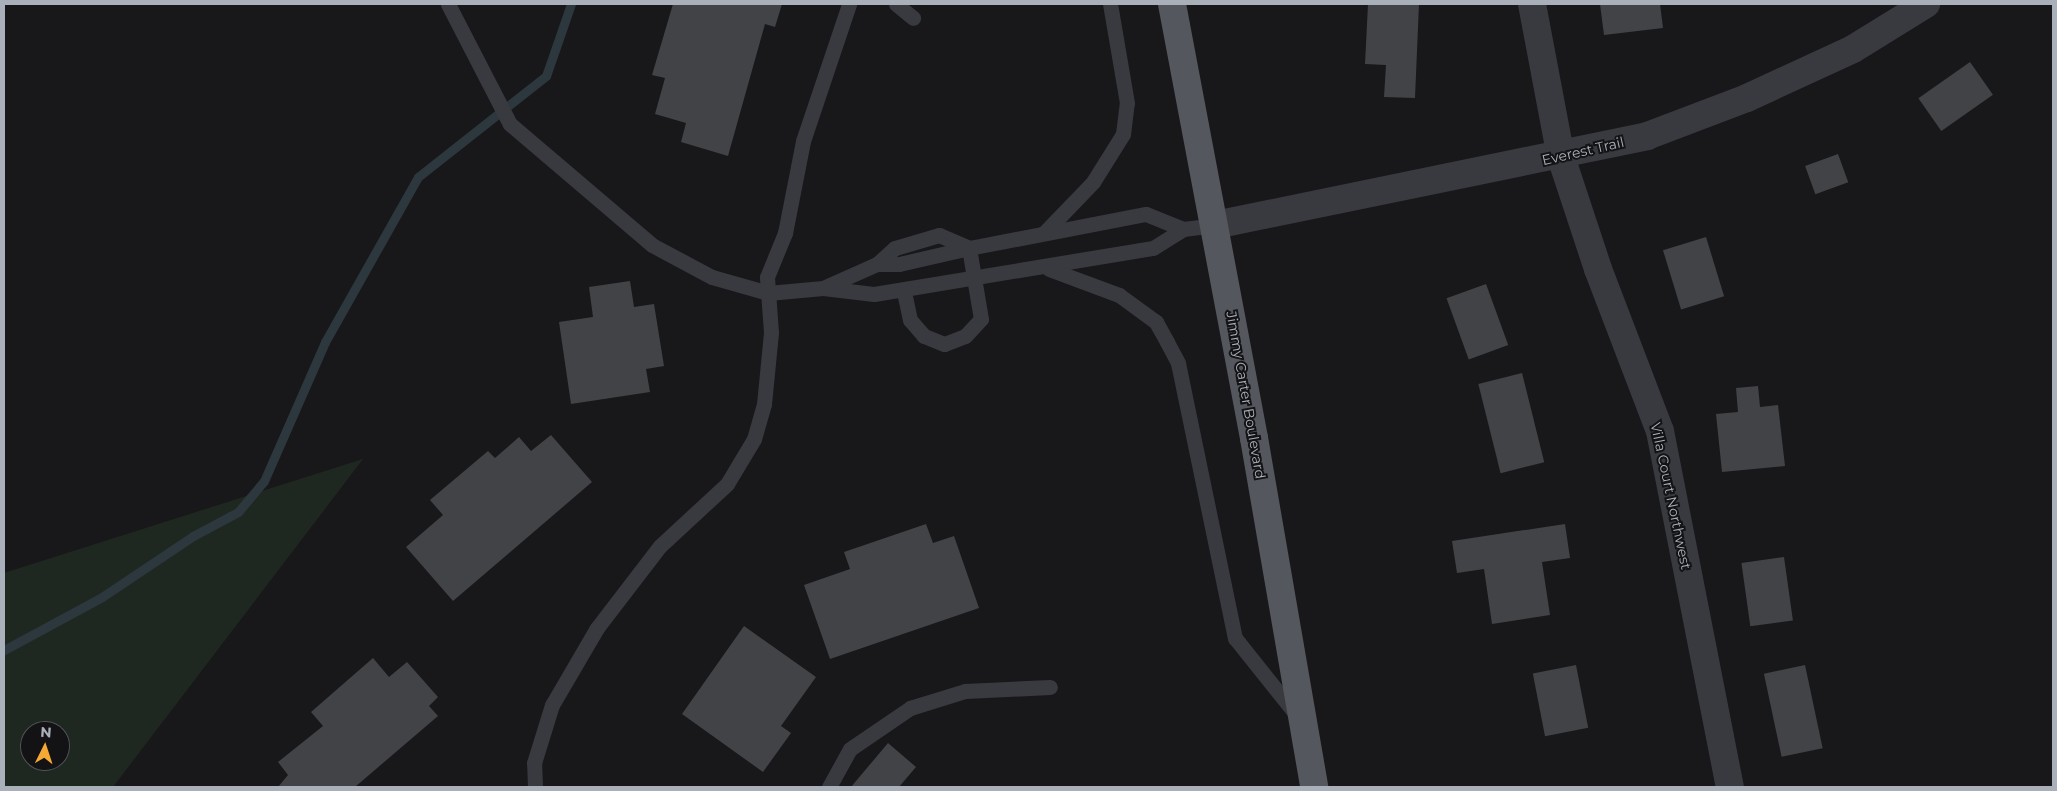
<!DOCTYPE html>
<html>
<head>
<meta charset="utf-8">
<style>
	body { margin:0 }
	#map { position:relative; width:2057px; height:791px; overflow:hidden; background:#18181a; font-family:Montserrat,sans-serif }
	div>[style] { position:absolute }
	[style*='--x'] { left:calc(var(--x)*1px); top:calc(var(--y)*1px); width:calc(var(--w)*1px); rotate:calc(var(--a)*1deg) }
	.green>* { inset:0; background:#1f2820 }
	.stream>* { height:9px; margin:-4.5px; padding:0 4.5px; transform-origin:4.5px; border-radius:4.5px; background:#2d383e }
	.building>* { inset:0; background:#424347; transform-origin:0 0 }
	.service>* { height:15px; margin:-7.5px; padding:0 7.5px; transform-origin:7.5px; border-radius:7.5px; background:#393a3f }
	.minor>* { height:28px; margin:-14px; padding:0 14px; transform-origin:14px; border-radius:14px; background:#393a3f }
	.primary>* { height:28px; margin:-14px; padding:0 14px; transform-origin:14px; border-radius:14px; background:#55575e }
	span { translate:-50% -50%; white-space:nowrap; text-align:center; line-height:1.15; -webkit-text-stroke:4px #131315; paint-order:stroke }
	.street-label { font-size:14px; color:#aab0ba }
	.frame { position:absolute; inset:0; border:5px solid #aab0ba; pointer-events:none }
	.north { position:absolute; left:20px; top:721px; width:50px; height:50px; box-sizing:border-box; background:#131315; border:1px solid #4f5257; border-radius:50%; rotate:4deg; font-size:14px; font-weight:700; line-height:20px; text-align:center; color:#aab0ba }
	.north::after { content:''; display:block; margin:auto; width:18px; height:22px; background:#f6aa34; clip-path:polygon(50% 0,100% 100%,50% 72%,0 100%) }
</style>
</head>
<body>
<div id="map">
	<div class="green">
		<i style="clip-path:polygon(evenodd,363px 459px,113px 787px,4px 787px,4px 573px,363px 459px,30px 731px,60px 731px,60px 761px,30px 761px,30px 731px)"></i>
	</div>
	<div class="stream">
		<i style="--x:4;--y:650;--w:111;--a:-28.4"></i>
		<i style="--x:102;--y:597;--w:110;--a:-33.8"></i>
		<i style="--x:193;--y:536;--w:51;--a:-28.1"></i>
		<i style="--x:238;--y:512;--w:40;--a:-50"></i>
		<i style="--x:264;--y:481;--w:152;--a:-66.3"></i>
		<i style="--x:325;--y:342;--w:189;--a:-60.6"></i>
		<i style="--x:418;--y:177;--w:163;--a:-38.3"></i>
		<i style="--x:546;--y:76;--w:76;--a:-70.9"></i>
	</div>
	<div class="building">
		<i style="clip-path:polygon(673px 4px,782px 4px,775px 27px,765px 24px,728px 156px,681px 142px,686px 123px,655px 114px,665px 78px,652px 75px)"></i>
		<i style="clip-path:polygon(1368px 4px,1419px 4px,1415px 98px,1384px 97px,1386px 65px,1365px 64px)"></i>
		<i style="clip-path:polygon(1600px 4px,1660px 4px,1663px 28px,1604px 35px)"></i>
		<i style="left:1970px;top:62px;width:40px;height:63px;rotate:55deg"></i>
		<i style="left:1838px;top:154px;width:30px;height:35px;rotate:70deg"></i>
		<i style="left:1706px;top:237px;width:62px;height:45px;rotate:73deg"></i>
		<i style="clip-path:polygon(630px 281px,634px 307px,654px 304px,664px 366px,646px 369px,650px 392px,571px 404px,559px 322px,593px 317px,589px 287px)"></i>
		<i style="left:1486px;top:284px;width:65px;height:42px;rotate:70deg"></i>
		<i style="left:1522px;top:373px;width:92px;height:45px;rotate:76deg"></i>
		<i style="clip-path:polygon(1758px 386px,1760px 407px,1778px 405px,1785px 466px,1722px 472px,1716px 414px,1738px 412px,1736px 388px)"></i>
		<i style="clip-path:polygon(551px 435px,592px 482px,453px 601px,406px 547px,443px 515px,430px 500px,488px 451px,495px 458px,519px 437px,531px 451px)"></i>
		<i style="clip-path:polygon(926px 524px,933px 543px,954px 536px,979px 608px,830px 659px,804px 585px,850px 569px,844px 552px)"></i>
		<i style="clip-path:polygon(1565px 524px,1570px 558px,1542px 562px,1550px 615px,1492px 624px,1484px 569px,1457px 573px,1452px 541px)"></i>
		<i style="left:1784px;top:557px;width:64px;height:43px;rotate:82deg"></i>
		<i style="clip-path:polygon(744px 626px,816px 677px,781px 726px,791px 733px,763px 772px,682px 714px)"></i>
		<i style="clip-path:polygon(373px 658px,389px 677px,407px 662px,438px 697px,429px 706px,438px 716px,355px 787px,278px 787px,288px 775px,278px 762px,323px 726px,311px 712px)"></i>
		<i style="left:1576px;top:665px;width:64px;height:44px;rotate:79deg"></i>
		<i style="left:1805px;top:665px;width:85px;height:42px;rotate:78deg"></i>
		<i style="clip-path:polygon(888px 743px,916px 767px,899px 787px,851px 787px)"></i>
	</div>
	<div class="service">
		<i style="--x:448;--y:4;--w:135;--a:62.7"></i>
		<i style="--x:510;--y:124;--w:187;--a:40.4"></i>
		<i style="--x:652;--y:245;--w:68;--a:28.1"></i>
		<i style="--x:712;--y:277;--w:58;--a:15.9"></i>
		<i style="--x:768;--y:293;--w:55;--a:-5.2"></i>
		<i style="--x:823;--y:288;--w:51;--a:6.7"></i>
		<i style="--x:874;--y:294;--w:283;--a:-9.4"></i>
		<i style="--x:1153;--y:248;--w:36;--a:-32"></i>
		<i style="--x:1183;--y:229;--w:32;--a:-7"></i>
		<i style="--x:896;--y:4;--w:22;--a:39"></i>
		<i style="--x:1044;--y:233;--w:71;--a:-46.1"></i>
		<i style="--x:1093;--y:182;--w:57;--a:-58"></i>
		<i style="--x:1123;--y:134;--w:31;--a:-83"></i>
		<i style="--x:1127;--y:103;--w:100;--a:-99.7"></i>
		<i style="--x:877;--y:264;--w:22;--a:0"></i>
		<i style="--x:899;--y:264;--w:72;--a:-12.9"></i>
		<i style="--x:969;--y:248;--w:72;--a:80.4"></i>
		<i style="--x:981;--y:319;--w:23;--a:133"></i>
		<i style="--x:965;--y:336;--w:22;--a:159"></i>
		<i style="--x:944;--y:344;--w:22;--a:-158"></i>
		<i style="--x:924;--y:336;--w:21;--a:-131"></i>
		<i style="--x:910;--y:320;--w:30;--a:-102"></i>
		<i style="--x:1049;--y:269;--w:75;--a:20.4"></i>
		<i style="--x:1119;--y:295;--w:46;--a:36.1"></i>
		<i style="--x:1156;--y:322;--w:23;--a:61"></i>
		<i style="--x:1167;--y:342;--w:24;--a:62"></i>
		<i style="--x:1178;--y:363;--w:281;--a:78.3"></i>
		<i style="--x:1235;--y:638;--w:101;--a:51.4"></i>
		<i style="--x:825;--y:287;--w:57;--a:-23.9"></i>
		<i style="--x:877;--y:264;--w:24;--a:-42"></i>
		<i style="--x:895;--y:248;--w:46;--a:-16.5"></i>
		<i style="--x:939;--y:235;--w:33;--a:23"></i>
		<i style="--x:969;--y:248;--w:180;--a:-10.9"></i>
		<i style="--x:1146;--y:214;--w:40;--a:22"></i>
		<i style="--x:535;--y:787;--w:24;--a:-92"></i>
		<i style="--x:534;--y:763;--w:61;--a:-72.8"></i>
		<i style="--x:552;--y:705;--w:89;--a:-59.7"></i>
		<i style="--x:597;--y:628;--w:103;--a:-52.5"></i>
		<i style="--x:660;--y:546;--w:91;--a:-42.8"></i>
		<i style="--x:727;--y:484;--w:52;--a:-59"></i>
		<i style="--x:754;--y:439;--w:36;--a:-74"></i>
		<i style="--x:764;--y:404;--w:72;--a:-84.4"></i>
		<i style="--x:771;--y:332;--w:55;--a:-94.2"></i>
		<i style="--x:767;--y:277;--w:48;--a:-67.8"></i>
		<i style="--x:785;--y:233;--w:94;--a:-78.9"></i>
		<i style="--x:803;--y:141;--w:145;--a:-71.4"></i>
		<i style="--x:829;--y:787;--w:43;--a:-61.1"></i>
		<i style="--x:850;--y:749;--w:73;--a:-34.3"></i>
		<i style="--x:910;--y:708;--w:58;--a:-17.2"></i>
		<i style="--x:965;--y:691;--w:85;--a:-2.7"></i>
	</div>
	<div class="minor">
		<i style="--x:1532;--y:4;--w:156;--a:79.3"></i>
		<i style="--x:1561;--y:157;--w:118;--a:71.7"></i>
		<i style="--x:1598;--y:269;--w:173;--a:69.1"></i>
		<i style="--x:1660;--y:431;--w:363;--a:78.9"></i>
		<i style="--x:1215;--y:225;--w:441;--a:-11.6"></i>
		<i style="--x:1647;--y:136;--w:107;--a:-20.8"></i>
		<i style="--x:1747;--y:98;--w:117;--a:-24.8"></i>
		<i style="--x:1853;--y:49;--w:86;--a:-31.7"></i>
	</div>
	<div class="primary">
		<i style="--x:1172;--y:4;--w:442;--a:79.3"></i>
		<i style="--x:1254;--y:438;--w:354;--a:80.2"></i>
	</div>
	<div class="street-label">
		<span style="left:1583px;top:151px;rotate:-13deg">Everest Trail</span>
		<span style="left:1246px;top:395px;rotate:80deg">Jimmy Carter Boulevard</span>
		<span style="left:1671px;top:496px;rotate:78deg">Villa Court Northwest</span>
	</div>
	<div class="frame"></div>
	<div class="north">N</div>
</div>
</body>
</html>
